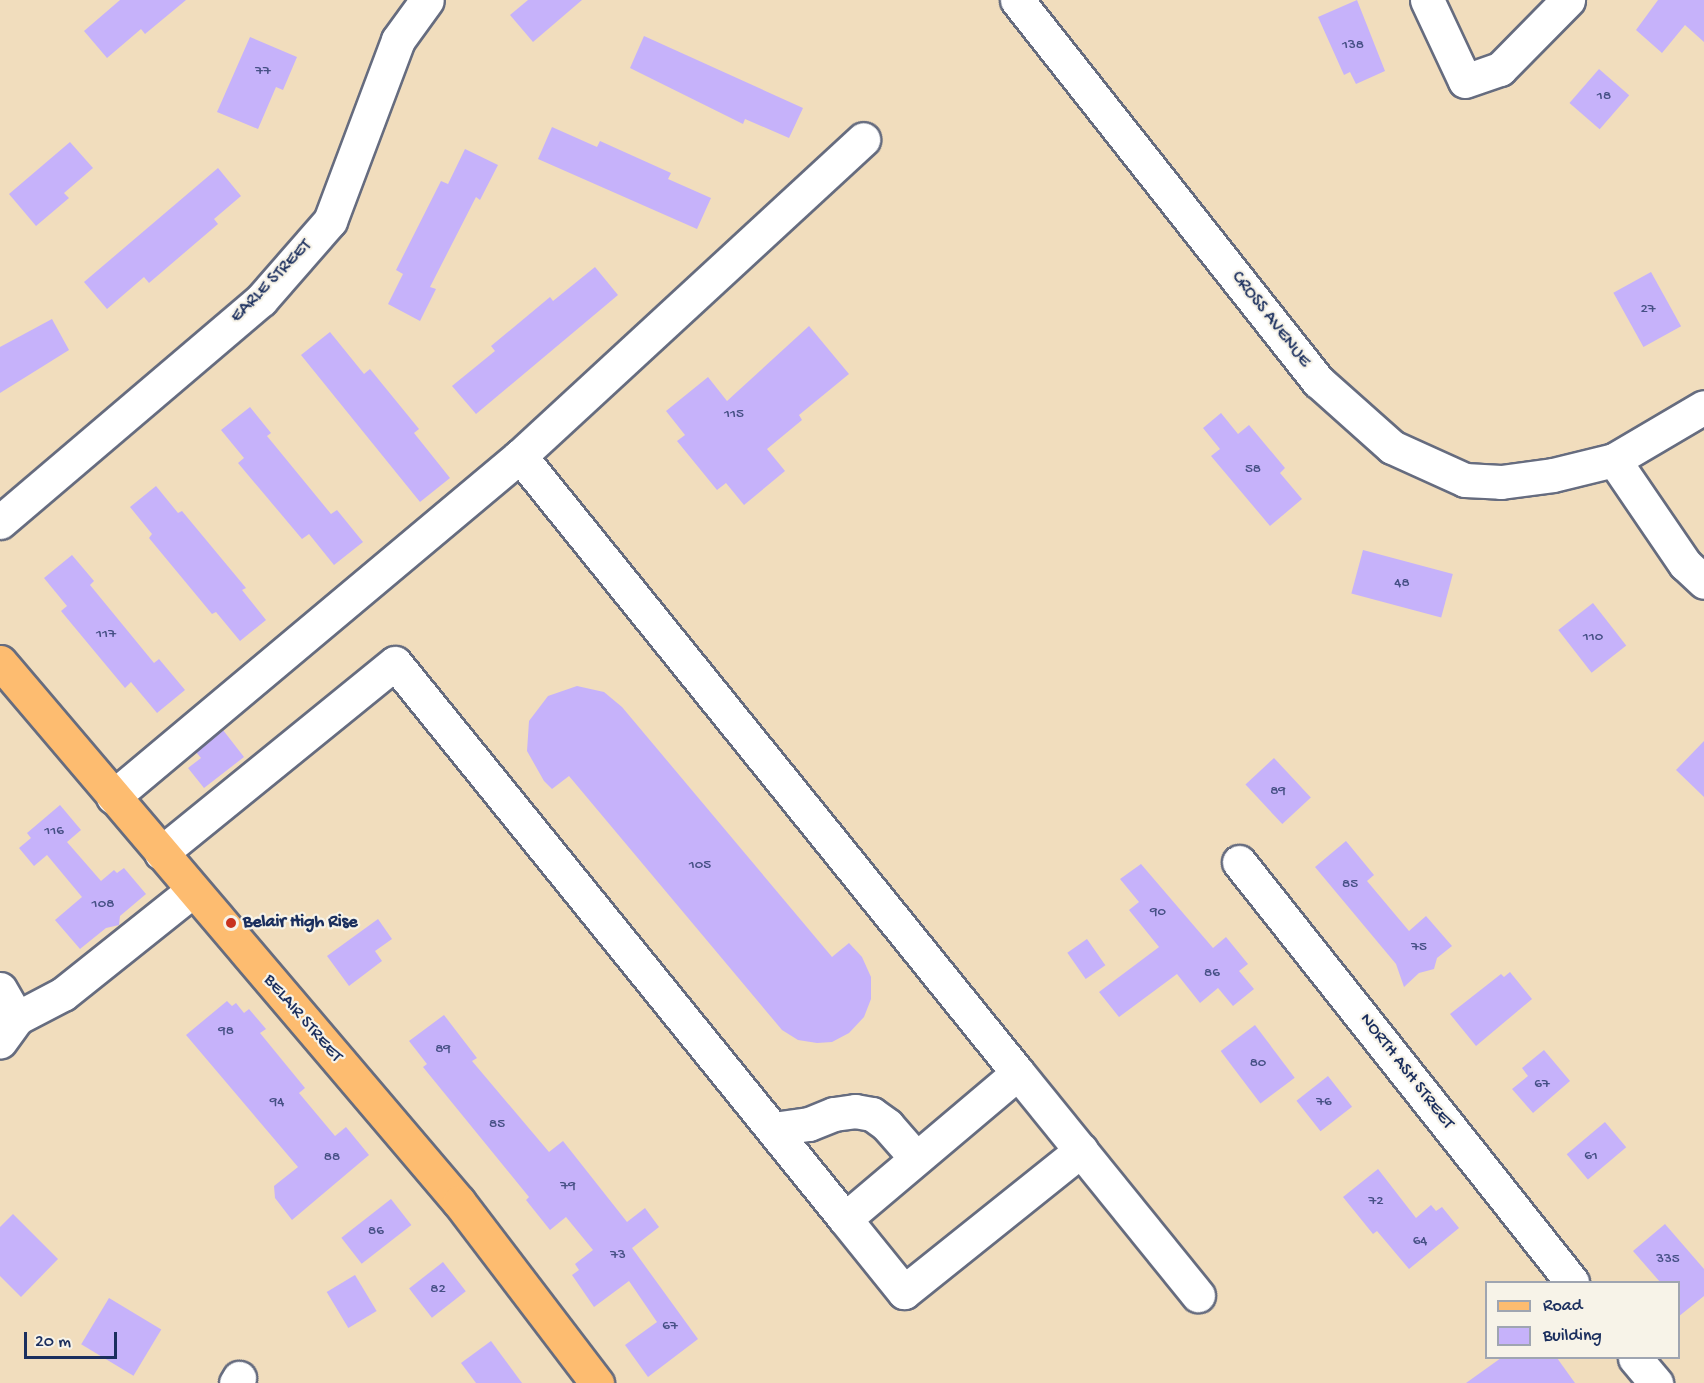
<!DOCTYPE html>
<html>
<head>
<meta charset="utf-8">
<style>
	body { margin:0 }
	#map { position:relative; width:1704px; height:1383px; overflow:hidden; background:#f1ddbd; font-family:"Gochi Hand",sans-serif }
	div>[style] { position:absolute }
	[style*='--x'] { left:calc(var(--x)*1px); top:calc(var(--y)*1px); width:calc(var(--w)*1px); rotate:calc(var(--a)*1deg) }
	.building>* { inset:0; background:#c6b2fa; transform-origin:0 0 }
	.roads { filter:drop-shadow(2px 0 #666c7f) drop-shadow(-2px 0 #666c7f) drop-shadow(0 2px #666c7f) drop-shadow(0 -2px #666c7f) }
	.minor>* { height:33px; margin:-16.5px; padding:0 16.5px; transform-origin:16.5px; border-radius:16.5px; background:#fff }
	.major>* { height:33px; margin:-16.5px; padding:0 16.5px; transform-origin:16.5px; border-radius:16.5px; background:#fdbc70 }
	.dots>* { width:16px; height:16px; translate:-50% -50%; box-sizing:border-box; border:3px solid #f7f3e8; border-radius:50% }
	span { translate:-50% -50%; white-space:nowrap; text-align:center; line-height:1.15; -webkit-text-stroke:4.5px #f7f3e8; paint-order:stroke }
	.number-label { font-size:15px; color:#465085 }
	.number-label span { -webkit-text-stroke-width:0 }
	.street-label { font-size:18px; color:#1b2f5e }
	.poi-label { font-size:18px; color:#1b2f5e; font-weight:700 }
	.left { translate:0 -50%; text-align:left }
	.legend { position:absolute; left:1485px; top:1281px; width:195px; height:78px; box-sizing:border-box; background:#f7f3e8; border:2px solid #9fa5b1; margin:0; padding:8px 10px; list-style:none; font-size:18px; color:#1b2f5e }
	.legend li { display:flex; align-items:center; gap:12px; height:30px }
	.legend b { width:30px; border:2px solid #9fa5b1 }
	.scale { position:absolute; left:24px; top:1332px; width:93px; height:27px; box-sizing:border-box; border:3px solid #1b2f5e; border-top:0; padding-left:8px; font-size:18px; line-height:21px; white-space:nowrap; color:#1b2f5e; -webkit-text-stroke:4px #f7f3e8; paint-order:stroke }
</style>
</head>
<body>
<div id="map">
	<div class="building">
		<i style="clip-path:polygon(120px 0,186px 0,145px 34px,141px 29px,107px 58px,84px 31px)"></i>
		<i style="clip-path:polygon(528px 0,582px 0,533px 42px,510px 15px)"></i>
		<i style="clip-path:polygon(1357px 0,1385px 71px,1356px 84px,1350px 72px,1344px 75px,1318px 17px)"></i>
		<i style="clip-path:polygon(1658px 0,1704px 0,1704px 42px,1685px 25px,1662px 53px,1636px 30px)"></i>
		<i style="clip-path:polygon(644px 36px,803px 108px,789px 138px,745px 119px,743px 124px,630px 68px)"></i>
		<i style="clip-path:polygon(250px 37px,297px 57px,283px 90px,276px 87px,258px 129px,217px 112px)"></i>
		<i style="left:1599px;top:69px;width:40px;height:45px;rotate:41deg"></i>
		<i style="clip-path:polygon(552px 127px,597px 147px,600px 141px,671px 173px,668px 179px,711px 198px,697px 229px,538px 159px)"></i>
		<i style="clip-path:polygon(70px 142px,93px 168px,64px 193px,69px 198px,36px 226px,9px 194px)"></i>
		<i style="clip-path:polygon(465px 149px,498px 165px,480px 200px,476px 197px,430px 287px,436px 289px,420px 321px,388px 304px,403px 274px,396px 270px,441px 181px,448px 184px)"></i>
		<i style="clip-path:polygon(218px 168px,241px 196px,214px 219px,218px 224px,149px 283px,144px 277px,107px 309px,84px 282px)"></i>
		<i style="clip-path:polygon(595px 267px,618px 295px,476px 414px,452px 386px,495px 351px,491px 346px,550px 297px,553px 301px)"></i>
		<i style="left:1651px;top:272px;width:62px;height:43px;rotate:61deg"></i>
		<i style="clip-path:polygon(52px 319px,69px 350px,0 393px,0 347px)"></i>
		<i style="clip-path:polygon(809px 326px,849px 374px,799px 415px,802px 420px,767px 449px,785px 471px,744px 505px,726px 483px,717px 490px,677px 441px,685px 435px,666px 411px,708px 377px,727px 401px)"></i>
		<i style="clip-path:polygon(330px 332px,364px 374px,370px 369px,419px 429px,414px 433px,450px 478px,420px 502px,301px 355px)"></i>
		<i style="clip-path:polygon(250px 407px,271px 433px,267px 436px,331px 514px,337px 510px,363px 542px,334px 565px,309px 534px,302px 539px,238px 463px,244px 458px,221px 430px)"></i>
		<i style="clip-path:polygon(1221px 413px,1238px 434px,1249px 425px,1285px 468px,1280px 473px,1302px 499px,1270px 526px,1211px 456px,1220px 449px,1203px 428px)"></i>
		<i style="clip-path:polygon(156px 486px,178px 513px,182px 511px,246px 588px,242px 590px,266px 620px,240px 641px,216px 612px,212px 614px,149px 538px,152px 534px,130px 507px)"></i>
		<i style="left:1363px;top:550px;width:93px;height:45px;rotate:15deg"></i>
		<i style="clip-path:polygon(72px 555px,94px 581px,90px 585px,154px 663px,159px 659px,185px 690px,157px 713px,131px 682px,125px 688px,61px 611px,67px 606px,44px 578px)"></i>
		<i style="left:1593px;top:603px;width:54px;height:44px;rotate:52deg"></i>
		<i style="clip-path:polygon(577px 686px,604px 692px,622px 707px,832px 957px,849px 943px,862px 957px,871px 977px,871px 999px,864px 1017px,849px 1033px,832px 1042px,817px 1043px,798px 1040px,782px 1030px,569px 776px,552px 789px,544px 781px,527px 751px,529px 721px,548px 696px)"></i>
		<i style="clip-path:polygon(223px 730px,244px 757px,204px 788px,188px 768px,201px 758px,196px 752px)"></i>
		<i style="clip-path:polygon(1704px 741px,1704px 797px,1676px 770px)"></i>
		<i style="left:1274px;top:758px;width:54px;height:39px;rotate:47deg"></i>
		<i style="clip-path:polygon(60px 805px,81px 830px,67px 842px,101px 881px,114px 870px,117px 873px,124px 868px,146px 894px,120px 916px,119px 925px,106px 928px,80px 949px,55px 920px,82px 897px,47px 855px,34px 866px,19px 848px,31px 838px,27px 833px)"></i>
		<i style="clip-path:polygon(1346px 841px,1374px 875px,1367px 881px,1409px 931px,1426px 916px,1452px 946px,1437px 958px,1434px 969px,1419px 973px,1404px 987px,1396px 964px,1315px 867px)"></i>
		<i style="clip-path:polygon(1141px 864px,1213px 948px,1226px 937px,1248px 964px,1239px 971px,1254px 989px,1233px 1006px,1218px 988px,1200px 1003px,1177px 974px,1119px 1017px,1099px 992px,1159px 947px,1129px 910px,1139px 902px,1120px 879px)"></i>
		<i style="clip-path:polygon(378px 919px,392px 939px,375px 951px,382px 961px,349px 986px,327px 956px)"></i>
		<i style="left:1087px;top:939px;width:32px;height:24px;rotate:55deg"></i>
		<i style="clip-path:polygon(1510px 972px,1532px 999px,1476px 1046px,1450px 1014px,1501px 974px,1504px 977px)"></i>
		<i style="clip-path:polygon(227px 1001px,232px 1006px,236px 1003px,244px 1013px,249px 1009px,266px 1029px,260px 1033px,305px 1088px,299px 1093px,335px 1136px,346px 1127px,369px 1155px,292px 1220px,275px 1198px,274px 1186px,298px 1167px,186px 1035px)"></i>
		<i style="clip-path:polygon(444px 1015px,477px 1058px,472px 1061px,549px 1152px,563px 1141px,627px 1222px,645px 1208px,659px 1227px,632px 1248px,698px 1339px,648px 1377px,625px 1345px,657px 1322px,629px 1281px,594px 1307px,572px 1275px,579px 1270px,575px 1264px,593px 1250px,566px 1217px,550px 1230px,526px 1200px,529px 1197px,423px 1067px,427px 1064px,409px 1041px)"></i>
		<i style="left:1255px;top:1025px;width:66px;height:43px;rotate:53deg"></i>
		<i style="clip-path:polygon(1544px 1050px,1570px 1081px,1533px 1113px,1512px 1089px,1528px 1076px,1522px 1068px)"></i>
		<i style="left:1328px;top:1076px;width:39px;height:40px;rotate:52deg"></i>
		<i style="left:1605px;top:1122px;width:33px;height:50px;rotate:50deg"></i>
		<i style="clip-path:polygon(1378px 1169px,1416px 1218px,1431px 1205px,1436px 1211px,1442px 1207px,1459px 1228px,1409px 1269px,1377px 1231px,1373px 1234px,1343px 1197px)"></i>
		<i style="left:391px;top:1199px;width:33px;height:63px;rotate:52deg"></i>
		<i style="clip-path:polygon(13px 1214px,58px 1259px,21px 1297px,0 1276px,0 1227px)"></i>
		<i style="clip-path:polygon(1665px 1224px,1704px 1269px,1704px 1296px,1678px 1317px,1678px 1282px,1660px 1282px,1633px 1251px)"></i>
		<i style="left:443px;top:1262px;width:37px;height:43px;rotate:52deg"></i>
		<i style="left:355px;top:1275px;width:42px;height:33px;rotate:59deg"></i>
		<i style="left:109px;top:1298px;width:61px;height:54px;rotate:31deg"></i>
		<i style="clip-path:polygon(491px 1341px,522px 1383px,476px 1383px,461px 1363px)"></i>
		<i style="clip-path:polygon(1501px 1358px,1557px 1358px,1575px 1383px,1466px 1383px)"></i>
	</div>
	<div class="roads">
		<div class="minor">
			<i style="--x:1017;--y:0;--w:486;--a:51.7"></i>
			<i style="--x:1318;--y:381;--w:99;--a:41.7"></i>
			<i style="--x:1392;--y:447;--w:80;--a:24.3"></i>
			<i style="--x:1465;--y:480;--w:36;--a:3"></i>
			<i style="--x:1501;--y:482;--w:52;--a:-7.7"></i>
			<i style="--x:1553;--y:475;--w:63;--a:-13.8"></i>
			<i style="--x:1614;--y:460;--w:104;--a:-30.5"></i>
			<i style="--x:1427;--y:0;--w:89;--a:64.9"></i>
			<i style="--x:1465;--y:81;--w:37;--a:-19"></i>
			<i style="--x:1500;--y:69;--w:97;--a:-45.4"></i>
			<i style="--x:1614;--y:460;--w:126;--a:55.7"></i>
			<i style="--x:1685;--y:564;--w:26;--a:43"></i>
			<i style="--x:0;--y:522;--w:343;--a:-40.4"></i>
			<i style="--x:261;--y:300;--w:105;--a:-48.9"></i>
			<i style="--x:330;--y:221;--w:193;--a:-69.4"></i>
			<i style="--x:398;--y:40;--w:49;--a:-54.1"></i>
			<i style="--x:113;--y:797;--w:531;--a:-39.96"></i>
			<i style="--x:520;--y:456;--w:467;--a:-42.7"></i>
			<i style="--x:161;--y:853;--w:301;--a:-39.1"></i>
			<i style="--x:395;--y:663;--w:715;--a:51.01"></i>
			<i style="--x:845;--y:1219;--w:226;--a:-40.2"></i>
			<i style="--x:1018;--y:1073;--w:793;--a:-128.91"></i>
			<i style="--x:1239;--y:862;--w:536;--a:51.59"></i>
			<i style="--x:0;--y:989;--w:34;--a:60"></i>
			<i style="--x:17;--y:1018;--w:29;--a:126"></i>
			<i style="--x:17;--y:1018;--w:52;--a:-27.6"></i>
			<i style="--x:63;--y:994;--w:165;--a:-38.6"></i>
			<i style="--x:1018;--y:1073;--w:286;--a:51"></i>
			<i style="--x:773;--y:1129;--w:36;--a:-8"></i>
			<i style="--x:809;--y:1124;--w:27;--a:-22"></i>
			<i style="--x:834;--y:1114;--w:21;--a:-8"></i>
			<i style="--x:855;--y:1111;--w:17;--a:10"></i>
			<i style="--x:872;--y:1114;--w:19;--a:36"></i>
			<i style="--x:887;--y:1125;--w:44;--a:48.7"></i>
			<i style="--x:845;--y:1219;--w:94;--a:51.1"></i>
			<i style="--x:904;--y:1292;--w:227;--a:-38.7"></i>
			<i style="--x:1635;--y:1358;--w:33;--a:50"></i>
			<i style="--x:236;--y:1383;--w:6;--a:-59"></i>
		</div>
		<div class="major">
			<i style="--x:0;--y:662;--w:709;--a:49.64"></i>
			<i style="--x:459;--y:1202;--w:228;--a:52.7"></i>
		</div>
	</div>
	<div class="dots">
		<i style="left:231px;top:923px;background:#c8321e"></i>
	</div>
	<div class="number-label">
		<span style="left:1353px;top:46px">138</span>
		<span style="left:263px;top:72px">77</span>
		<span style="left:1604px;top:97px">18</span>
		<span style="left:1648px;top:310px">27</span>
		<span style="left:734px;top:415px">115</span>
		<span style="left:1253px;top:470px">58</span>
		<span style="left:1402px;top:584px">48</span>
		<span style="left:106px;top:635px">117</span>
		<span style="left:1593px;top:638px">110</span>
		<span style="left:1278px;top:792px">89</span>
		<span style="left:54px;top:832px">116</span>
		<span style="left:700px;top:866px">105</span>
		<span style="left:1350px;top:885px">85</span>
		<span style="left:103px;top:905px">108</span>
		<span style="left:1158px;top:913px">90</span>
		<span style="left:1419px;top:948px">75</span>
		<span style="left:1212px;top:974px">86</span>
		<span style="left:226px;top:1032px">98</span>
		<span style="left:443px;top:1050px">89</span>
		<span style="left:1258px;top:1064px">80</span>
		<span style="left:1542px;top:1085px">67</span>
		<span style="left:277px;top:1103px">94</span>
		<span style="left:1324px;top:1103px">76</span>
		<span style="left:497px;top:1125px">85</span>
		<span style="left:1591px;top:1157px">61</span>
		<span style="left:332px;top:1158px">88</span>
		<span style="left:568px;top:1187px">79</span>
		<span style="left:1376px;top:1202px">72</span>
		<span style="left:376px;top:1232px">86</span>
		<span style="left:1420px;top:1242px">64</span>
		<span style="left:618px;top:1256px">73</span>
		<span style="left:1668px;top:1260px">335</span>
		<span style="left:438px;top:1290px">82</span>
		<span style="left:670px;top:1327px">67</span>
	</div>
	<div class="street-label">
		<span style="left:272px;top:282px;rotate:-46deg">EARLE STREET</span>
		<span style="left:1270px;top:320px;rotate:52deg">CROSS AVENUE</span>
		<span style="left:302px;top:1019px;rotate:49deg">BELAIR STREET</span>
		<span style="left:1406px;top:1072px;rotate:52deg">NORTH ASH STREET</span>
	</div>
	<div class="poi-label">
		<span class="left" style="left:243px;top:923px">Belair High Rise</span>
	</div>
	<ul class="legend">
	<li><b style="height:8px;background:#fdbc70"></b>Road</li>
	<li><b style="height:16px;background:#c6b2fa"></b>Building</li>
	</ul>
	<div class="scale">20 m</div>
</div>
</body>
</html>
